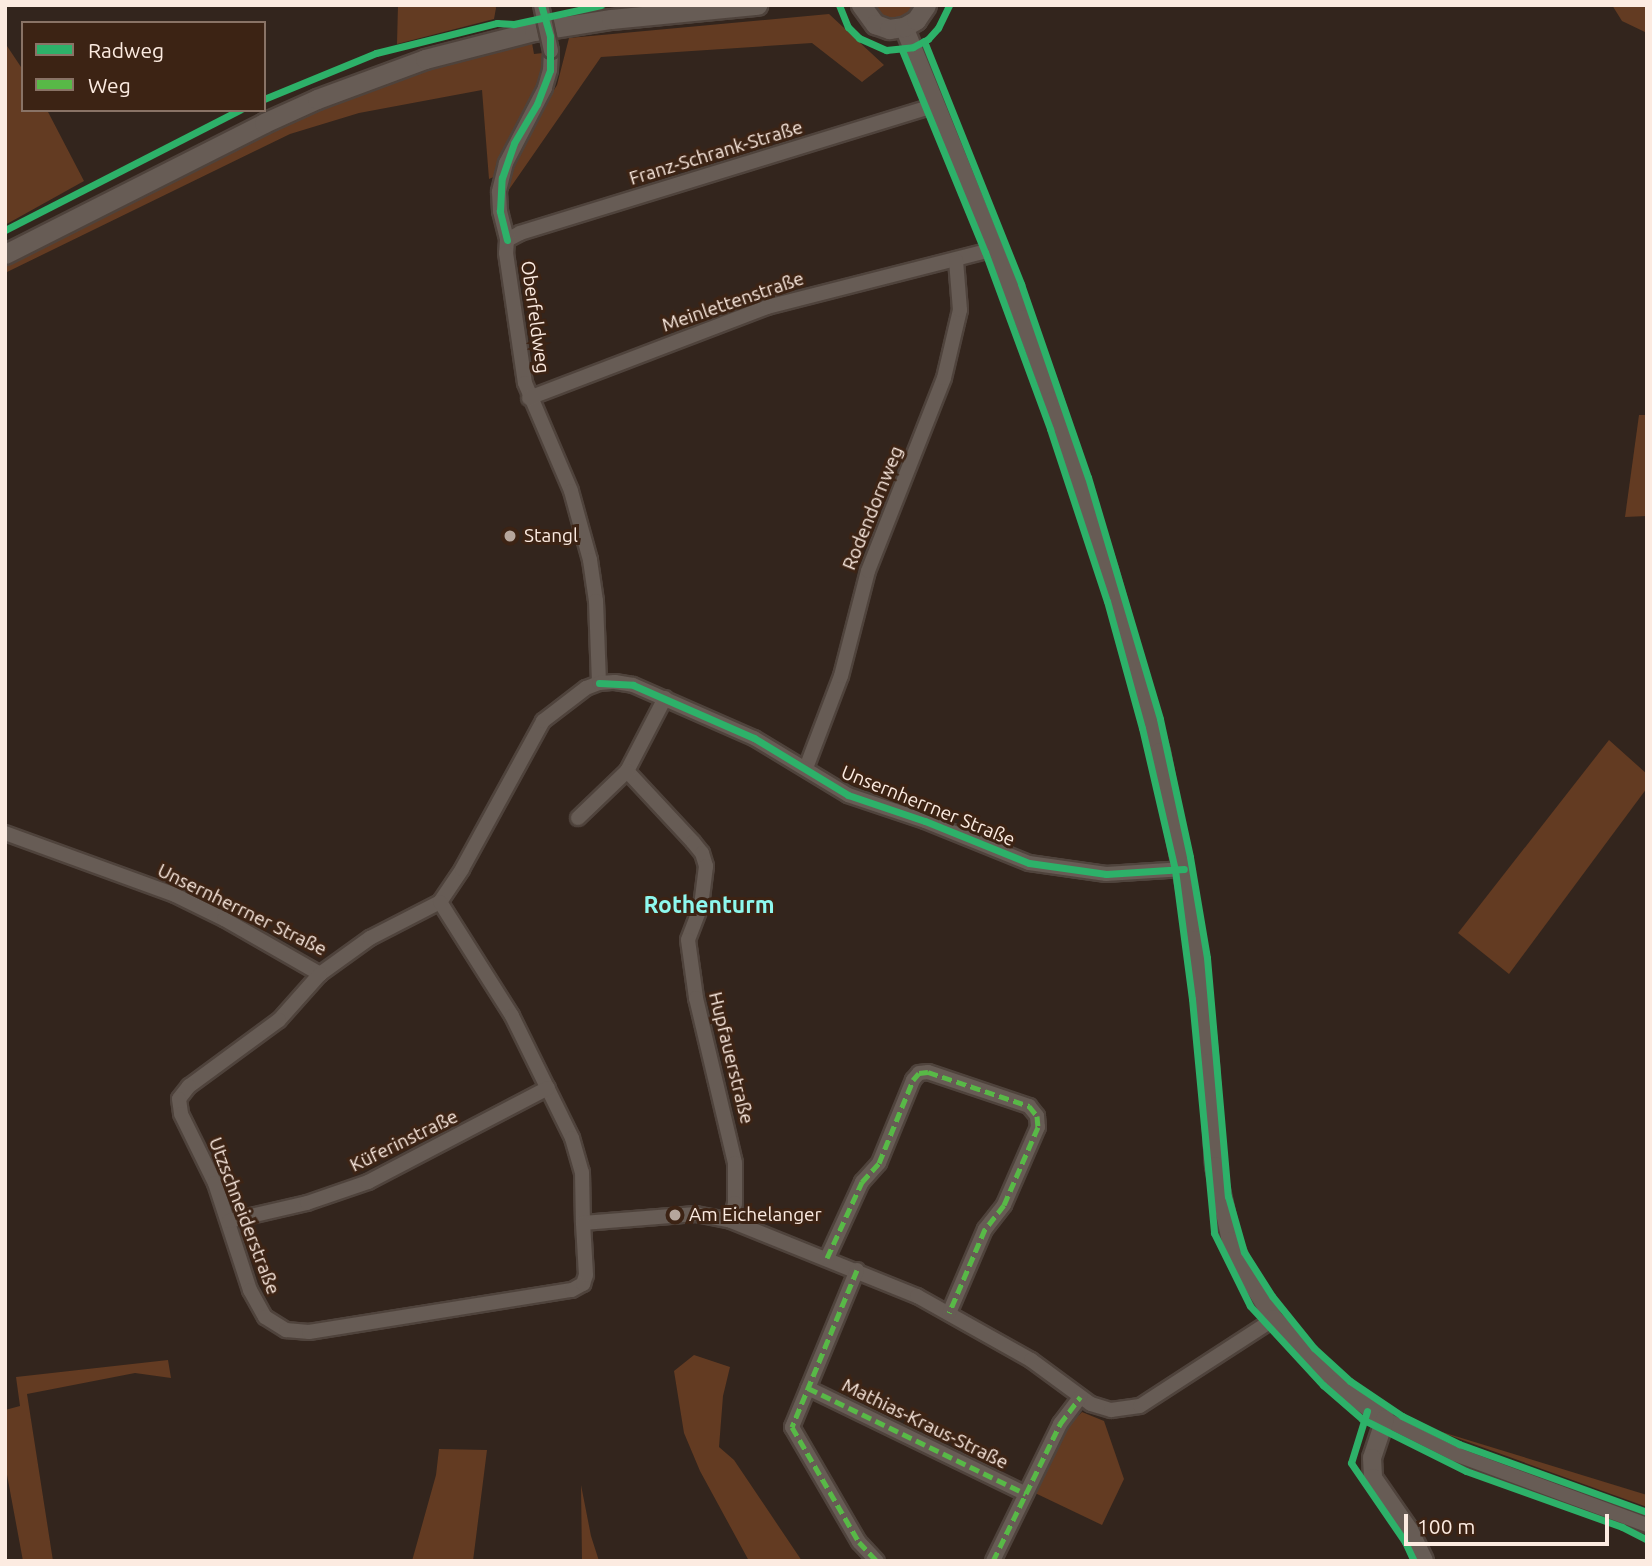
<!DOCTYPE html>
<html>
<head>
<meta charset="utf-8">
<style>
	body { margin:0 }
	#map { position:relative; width:1652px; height:1566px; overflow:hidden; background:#33251d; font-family:Ubuntu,sans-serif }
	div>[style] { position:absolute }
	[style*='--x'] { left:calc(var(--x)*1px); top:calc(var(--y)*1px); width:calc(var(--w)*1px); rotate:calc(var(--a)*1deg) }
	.green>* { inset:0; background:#633b22 }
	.roads { filter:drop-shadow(2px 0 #4f433c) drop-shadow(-2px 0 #4f433c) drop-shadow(0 2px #4f433c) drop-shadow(0 -2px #4f433c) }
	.minor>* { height:14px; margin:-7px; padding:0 7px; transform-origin:7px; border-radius:7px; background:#675c55 }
	.tertiary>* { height:18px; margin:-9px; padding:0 9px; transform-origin:9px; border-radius:9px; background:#675c55 }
	.secondary>* { height:19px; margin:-9.5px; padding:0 9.5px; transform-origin:9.5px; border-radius:9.5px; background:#675c55 }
	.bridges { filter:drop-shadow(2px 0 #4f433c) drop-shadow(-2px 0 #4f433c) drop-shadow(0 2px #4f433c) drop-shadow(0 -2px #4f433c) }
	.minor-bridge>* { height:14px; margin:-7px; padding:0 7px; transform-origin:7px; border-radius:7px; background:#675c55 }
	.quiet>* { height:5px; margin-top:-2.5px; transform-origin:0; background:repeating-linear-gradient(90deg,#58b947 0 10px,transparent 0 15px) }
	.cycleway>* { height:7px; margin:-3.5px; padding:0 3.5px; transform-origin:3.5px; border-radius:3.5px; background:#2db169 }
	.dots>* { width:19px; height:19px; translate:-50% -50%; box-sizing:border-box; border:4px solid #3c2314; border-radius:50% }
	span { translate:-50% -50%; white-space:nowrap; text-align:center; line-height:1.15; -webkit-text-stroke:6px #3c2314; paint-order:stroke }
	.street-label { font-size:19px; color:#fcebe1 }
	.poi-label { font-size:19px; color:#fcebe1 }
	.left { translate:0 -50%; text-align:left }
	.quarter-label { font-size:23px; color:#8ef8ee; font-weight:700 }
	.frame { position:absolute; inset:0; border:7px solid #fcebe1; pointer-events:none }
	.legend { position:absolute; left:21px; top:21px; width:245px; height:91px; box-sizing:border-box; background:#3c2314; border:2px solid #897366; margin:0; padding:9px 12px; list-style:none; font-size:21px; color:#fcebe1 }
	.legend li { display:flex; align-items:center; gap:14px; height:35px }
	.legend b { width:35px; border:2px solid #897366 }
	.scale { position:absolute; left:1404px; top:1514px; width:205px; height:32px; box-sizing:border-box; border:4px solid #fcebe1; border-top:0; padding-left:9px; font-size:21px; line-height:24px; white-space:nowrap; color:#fcebe1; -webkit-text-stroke:5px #3c2314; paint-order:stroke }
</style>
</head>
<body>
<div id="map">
	<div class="green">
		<i style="clip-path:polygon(398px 5px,495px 5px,496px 8px,494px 19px,397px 44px)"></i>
		<i style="clip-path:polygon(867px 5px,917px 5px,908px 18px,890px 23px)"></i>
		<i style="clip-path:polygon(1612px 5px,1647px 5px,1647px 33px,1622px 21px)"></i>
		<i style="clip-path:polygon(829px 14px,884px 65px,862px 82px,812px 43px,601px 57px,506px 194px,522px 142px,557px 85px,569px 38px)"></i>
		<i style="clip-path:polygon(5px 43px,23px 70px,23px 110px,47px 110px,84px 181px,5px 225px)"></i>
		<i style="clip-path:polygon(532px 43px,534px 54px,543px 53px,540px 82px,504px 150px,496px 176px,489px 179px,482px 90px,359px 113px,290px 134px,5px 273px,5px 264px,265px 130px,334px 99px,485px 52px)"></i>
		<i style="clip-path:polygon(1639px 415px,1647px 415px,1647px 516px,1625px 517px)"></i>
		<i style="clip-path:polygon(1609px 740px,1647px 774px,1647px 788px,1509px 974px,1458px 933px)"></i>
		<i style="clip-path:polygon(694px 1355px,730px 1367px,723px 1396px,719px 1447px,734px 1460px,802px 1561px,749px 1561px,700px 1471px,684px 1433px,674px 1371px)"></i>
		<i style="clip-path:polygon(168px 1360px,171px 1378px,135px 1373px,27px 1394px,53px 1561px,23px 1561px,5px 1464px,5px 1410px,20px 1406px,16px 1377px)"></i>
		<i style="clip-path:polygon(1082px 1412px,1104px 1421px,1124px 1479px,1102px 1525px,1035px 1493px,1066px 1428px)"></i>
		<i style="clip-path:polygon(1432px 1429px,1647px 1495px,1647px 1507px)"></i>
		<i style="clip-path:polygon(439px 1449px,487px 1450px,473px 1561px,412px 1561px,436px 1475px)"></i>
		<i style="clip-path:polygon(581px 1485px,591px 1536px,599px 1561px,582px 1561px)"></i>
	</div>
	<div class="roads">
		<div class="minor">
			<i style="--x:551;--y:51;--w:19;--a:93"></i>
			<i style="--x:550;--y:70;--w:19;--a:106"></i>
			<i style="--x:545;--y:88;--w:85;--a:117.5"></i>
			<i style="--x:506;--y:163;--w:30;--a:104"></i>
			<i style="--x:499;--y:192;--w:19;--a:87"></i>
			<i style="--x:500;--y:211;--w:30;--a:76"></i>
			<i style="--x:507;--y:240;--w:13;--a:94"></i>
			<i style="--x:506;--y:253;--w:131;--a:81.7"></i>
			<i style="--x:525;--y:383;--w:117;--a:66.9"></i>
			<i style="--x:571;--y:491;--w:72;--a:74.6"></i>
			<i style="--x:590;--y:560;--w:41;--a:81.7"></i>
			<i style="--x:596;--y:601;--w:82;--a:87.9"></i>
			<i style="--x:507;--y:240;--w:15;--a:-28"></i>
			<i style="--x:520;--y:233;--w:436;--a:-17.1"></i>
			<i style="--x:529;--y:398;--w:255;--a:-20.9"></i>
			<i style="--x:767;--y:307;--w:235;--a:-14.3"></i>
			<i style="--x:665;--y:698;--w:82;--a:117.5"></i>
			<i style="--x:627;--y:771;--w:97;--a:47.1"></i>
			<i style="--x:693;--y:842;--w:14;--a:51"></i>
			<i style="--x:702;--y:853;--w:14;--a:73"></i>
			<i style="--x:706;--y:866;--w:40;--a:97.1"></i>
			<i style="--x:701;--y:906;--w:36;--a:111"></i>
			<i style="--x:688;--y:940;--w:59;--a:82.1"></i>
			<i style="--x:696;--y:998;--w:170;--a:76.7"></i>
			<i style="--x:735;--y:1163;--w:40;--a:90"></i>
			<i style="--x:735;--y:1203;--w:18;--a:103"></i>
			<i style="--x:806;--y:768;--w:98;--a:-69.2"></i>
			<i style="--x:841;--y:676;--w:108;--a:-75.6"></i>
			<i style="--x:868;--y:571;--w:207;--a:-68.5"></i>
			<i style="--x:944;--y:378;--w:70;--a:-76.8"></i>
			<i style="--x:960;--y:310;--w:50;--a:-94.6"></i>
			<i style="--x:578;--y:818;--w:68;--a:-43.8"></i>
			<i style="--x:5;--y:833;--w:181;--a:20"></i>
			<i style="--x:175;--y:895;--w:55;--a:26.1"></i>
			<i style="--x:224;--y:919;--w:111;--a:29.8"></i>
			<i style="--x:320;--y:974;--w:62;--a:-35.8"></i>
			<i style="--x:370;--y:938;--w:79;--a:-27.2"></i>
			<i style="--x:440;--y:902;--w:40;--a:-56"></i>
			<i style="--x:462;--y:869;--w:169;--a:-61.3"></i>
			<i style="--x:543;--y:721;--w:54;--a:-37.5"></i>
			<i style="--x:586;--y:688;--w:14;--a:-21"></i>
			<i style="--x:599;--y:683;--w:16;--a:-4"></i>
			<i style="--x:615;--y:682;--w:18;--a:9"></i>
			<i style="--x:633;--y:685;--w:132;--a:23.7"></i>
			<i style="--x:754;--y:738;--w:110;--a:31.2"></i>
			<i style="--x:848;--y:795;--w:81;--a:18.7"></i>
			<i style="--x:925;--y:821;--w:112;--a:22"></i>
			<i style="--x:1029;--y:863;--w:78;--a:8.1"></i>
			<i style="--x:1106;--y:874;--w:78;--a:-3.7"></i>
			<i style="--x:440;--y:902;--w:135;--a:57.7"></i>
			<i style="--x:512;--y:1016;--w:136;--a:63.8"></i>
			<i style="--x:572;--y:1138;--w:35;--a:74"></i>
			<i style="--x:582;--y:1172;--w:51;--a:88.9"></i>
			<i style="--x:583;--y:1223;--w:113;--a:-4.6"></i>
			<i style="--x:696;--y:1214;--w:36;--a:11"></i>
			<i style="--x:731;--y:1221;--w:201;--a:22"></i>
			<i style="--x:917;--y:1296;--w:131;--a:29.3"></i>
			<i style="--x:1031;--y:1360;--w:74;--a:36.3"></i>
			<i style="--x:1091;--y:1404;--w:21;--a:17"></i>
			<i style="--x:1111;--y:1410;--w:29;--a:-8"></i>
			<i style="--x:1140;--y:1406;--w:160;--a:-33"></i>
			<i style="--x:320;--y:974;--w:62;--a:131.7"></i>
			<i style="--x:279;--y:1020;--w:112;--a:143.7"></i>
			<i style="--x:189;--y:1086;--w:16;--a:128"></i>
			<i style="--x:179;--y:1099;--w:15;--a:82"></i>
			<i style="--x:181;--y:1114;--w:77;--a:63.8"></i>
			<i style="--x:215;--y:1183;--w:113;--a:71.9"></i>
			<i style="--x:250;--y:1290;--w:31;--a:61"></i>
			<i style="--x:265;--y:1317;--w:25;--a:32"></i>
			<i style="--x:286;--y:1330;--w:23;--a:5"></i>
			<i style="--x:309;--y:1332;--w:266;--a:-9.1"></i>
			<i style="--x:572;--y:1290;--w:13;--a:-29"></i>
			<i style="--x:583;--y:1284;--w:9;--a:-72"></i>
			<i style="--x:586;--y:1275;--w:52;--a:-93.3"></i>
			<i style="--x:229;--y:1221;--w:80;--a:-13"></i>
			<i style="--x:307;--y:1203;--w:65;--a:-19"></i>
			<i style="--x:368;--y:1182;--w:203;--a:-27.6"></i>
			<i style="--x:827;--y:1258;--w:84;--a:-65.3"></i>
			<i style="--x:862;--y:1182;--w:25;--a:-48"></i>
			<i style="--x:879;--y:1163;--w:90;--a:-67.7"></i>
			<i style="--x:913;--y:1080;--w:9;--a:-49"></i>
			<i style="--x:919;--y:1073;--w:9;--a:-6"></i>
			<i style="--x:928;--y:1072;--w:107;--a:18.6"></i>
			<i style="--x:1029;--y:1106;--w:13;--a:51"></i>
			<i style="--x:1037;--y:1116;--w:11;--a:85"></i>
			<i style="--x:1038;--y:1127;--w:85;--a:113.6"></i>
			<i style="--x:1004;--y:1205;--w:31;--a:128"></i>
			<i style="--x:985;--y:1229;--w:91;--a:113.2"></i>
			<i style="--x:857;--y:1270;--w:170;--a:112.5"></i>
			<i style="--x:792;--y:1427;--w:133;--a:59.8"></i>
			<i style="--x:859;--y:1542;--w:26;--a:47"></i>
			<i style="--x:808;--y:1388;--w:242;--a:25.9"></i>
			<i style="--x:1385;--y:1419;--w:78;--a:26.6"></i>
			<i style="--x:1455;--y:1454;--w:205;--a:20.3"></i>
			<i style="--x:993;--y:1561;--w:153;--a:-63.9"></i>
			<i style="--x:1060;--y:1424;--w:34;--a:-53"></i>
		</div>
		<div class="tertiary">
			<i style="--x:904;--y:27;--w:315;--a:67.8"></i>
			<i style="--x:1023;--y:319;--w:87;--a:69.9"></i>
			<i style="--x:1053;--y:401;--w:179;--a:72.1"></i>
			<i style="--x:1108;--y:571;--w:188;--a:74"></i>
			<i style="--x:1160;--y:752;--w:191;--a:79.2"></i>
			<i style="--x:1196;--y:940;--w:124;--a:84"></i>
			<i style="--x:1209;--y:1063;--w:103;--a:86.7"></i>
			<i style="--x:1215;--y:1166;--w:77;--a:78"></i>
			<i style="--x:1231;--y:1241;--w:30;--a:66"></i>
			<i style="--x:1243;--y:1268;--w:60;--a:58.7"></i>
			<i style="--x:1274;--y:1319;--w:90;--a:46.4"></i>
			<i style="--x:1336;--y:1384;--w:60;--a:35.5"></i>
			<i style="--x:1385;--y:1419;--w:41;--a:108.4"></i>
			<i style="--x:1372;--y:1458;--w:20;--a:87"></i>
			<i style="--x:1373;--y:1478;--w:63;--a:55.3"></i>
			<i style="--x:1409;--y:1530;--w:34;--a:64"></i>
		</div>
		<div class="secondary">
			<i style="--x:861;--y:5;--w:24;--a:54"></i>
			<i style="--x:875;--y:24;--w:15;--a:20"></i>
			<i style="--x:889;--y:29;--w:15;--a:-8"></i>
			<i style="--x:904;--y:27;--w:14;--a:-30"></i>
			<i style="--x:916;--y:20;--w:18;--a:-56"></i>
			<i style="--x:5;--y:254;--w:290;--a:-26.8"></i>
			<i style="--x:264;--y:123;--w:58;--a:-24.4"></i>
			<i style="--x:317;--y:99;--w:115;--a:-20.3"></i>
			<i style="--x:425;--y:59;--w:113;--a:-14.4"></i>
			<i style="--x:534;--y:31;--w:78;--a:-8.9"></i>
			<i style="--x:611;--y:19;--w:147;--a:-5.5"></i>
		</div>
	</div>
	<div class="bridges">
		<div class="minor-bridge">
			<i style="--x:541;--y:5;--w:47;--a:77.7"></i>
		</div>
	</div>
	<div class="quiet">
		<i style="--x:827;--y:1258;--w:84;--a:-65.3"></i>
		<i style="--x:862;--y:1182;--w:25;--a:-48"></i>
		<i style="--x:879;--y:1163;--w:90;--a:-67.7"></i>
		<i style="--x:913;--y:1080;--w:9;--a:-49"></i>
		<i style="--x:919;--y:1073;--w:9;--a:-6"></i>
		<i style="--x:928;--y:1072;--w:107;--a:18.6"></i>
		<i style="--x:1029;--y:1106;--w:13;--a:51"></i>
		<i style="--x:1037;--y:1116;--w:11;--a:85"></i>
		<i style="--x:1038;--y:1127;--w:85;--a:113.6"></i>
		<i style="--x:1004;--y:1205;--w:31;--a:128"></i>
		<i style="--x:985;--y:1229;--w:91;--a:113.2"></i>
		<i style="--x:857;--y:1270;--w:170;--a:112.5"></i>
		<i style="--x:792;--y:1427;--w:133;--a:59.8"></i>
		<i style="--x:859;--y:1542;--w:26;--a:47"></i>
		<i style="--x:808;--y:1388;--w:242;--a:25.9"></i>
		<i style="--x:993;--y:1561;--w:153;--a:-63.9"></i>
		<i style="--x:1060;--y:1424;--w:34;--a:-53"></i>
	</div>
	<div class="cycleway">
		<i style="--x:839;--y:5;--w:24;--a:68"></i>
		<i style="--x:848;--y:27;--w:16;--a:45"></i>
		<i style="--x:859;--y:38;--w:30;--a:24"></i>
		<i style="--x:886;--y:50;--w:27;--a:-6"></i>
		<i style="--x:913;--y:47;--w:17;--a:-28"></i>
		<i style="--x:928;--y:39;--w:15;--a:-48"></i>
		<i style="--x:938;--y:28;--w:25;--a:-64"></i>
		<i style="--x:924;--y:41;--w:262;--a:68.2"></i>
		<i style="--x:1021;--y:284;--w:204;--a:70.9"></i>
		<i style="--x:1088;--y:477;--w:252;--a:73.4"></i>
		<i style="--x:1160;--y:719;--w:141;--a:77.7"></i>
		<i style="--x:1190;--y:857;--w:102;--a:80.4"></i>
		<i style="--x:1207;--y:958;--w:239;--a:85"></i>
		<i style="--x:1228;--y:1196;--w:58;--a:74.1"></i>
		<i style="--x:1244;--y:1252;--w:52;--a:57.5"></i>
		<i style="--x:1272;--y:1296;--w:67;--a:51.1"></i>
		<i style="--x:1314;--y:1348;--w:49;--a:42.5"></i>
		<i style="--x:1350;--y:1381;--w:63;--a:33.9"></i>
		<i style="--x:1402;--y:1416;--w:64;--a:26.2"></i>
		<i style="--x:1459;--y:1444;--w:200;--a:19.9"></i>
		<i style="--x:902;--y:50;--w:218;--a:67.7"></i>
		<i style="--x:985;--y:252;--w:189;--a:69.8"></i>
		<i style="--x:1050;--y:429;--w:181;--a:71.7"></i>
		<i style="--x:1107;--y:601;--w:132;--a:74.6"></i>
		<i style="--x:1142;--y:728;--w:146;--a:76.9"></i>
		<i style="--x:1175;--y:870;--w:130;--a:82.5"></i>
		<i style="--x:1192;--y:999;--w:235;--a:84.6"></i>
		<i style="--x:1214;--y:1233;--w:81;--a:63.7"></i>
		<i style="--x:1250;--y:1306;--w:108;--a:47.3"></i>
		<i style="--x:1323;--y:1385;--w:52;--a:41.1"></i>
		<i style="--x:1362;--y:1419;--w:116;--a:26.6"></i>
		<i style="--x:1466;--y:1471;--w:166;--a:19.7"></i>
		<i style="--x:1622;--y:1527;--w:28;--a:27"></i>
		<i style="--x:264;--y:99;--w:121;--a:-22.3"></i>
		<i style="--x:376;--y:53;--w:125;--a:-13.9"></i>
		<i style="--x:497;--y:23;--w:17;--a:3"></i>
		<i style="--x:514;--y:24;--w:89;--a:-12.3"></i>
		<i style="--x:5;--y:230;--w:264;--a:-27.1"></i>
		<i style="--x:507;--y:240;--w:30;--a:-104"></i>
		<i style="--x:500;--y:211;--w:33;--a:-87"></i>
		<i style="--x:502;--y:178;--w:37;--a:-71"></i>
		<i style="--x:514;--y:143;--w:45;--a:-59.5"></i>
		<i style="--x:537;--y:104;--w:36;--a:-69"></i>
		<i style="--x:550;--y:70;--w:34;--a:-90"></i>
		<i style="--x:550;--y:36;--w:32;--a:-106"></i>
		<i style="--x:599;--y:683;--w:34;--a:3"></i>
		<i style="--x:633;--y:685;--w:132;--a:23.7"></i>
		<i style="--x:754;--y:738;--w:110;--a:31.2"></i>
		<i style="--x:848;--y:795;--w:81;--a:18.7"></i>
		<i style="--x:925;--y:821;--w:112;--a:22"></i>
		<i style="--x:1029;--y:863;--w:78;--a:8.1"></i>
		<i style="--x:1106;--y:874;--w:78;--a:-3.7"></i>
		<i style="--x:1367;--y:1411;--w:54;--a:107.1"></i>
		<i style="--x:1351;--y:1463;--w:96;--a:55.6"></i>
		<i style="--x:1405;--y:1542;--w:21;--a:65"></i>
	</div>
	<div class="dots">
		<i style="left:510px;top:536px;background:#b6a69c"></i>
		<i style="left:675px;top:1215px;background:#b6a69c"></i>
	</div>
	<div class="street-label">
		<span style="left:716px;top:153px;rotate:-17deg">Franz-Schrank-Straße</span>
		<span style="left:733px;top:302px;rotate:-19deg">Meinlettenstraße</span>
		<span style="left:535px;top:317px;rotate:82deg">Oberfeldweg</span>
		<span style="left:873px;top:508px;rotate:-68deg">Rodendornweg</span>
		<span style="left:928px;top:806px;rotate:22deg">Unsernherrner Straße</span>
		<span style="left:242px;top:910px;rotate:26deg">Unsernherrner Straße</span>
		<span style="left:731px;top:1058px;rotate:76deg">Hupfauerstraße</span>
		<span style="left:404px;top:1141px;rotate:-26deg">Küferinstraße</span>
		<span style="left:244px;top:1216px;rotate:69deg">Utzschneiderstraße</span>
		<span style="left:925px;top:1424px;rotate:26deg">Mathias-Kraus-Straße</span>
	</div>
	<div class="poi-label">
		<span class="left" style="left:524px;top:536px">Stangl</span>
		<span class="left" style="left:689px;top:1215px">Am Eichelanger</span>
	</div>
	<div class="quarter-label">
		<span style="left:709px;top:905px">Rothenturm</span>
	</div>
	<div class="frame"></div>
	<ul class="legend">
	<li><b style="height:9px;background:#2db169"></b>Radweg</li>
	<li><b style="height:9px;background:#58b947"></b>Weg</li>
	</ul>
	<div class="scale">100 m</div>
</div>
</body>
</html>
